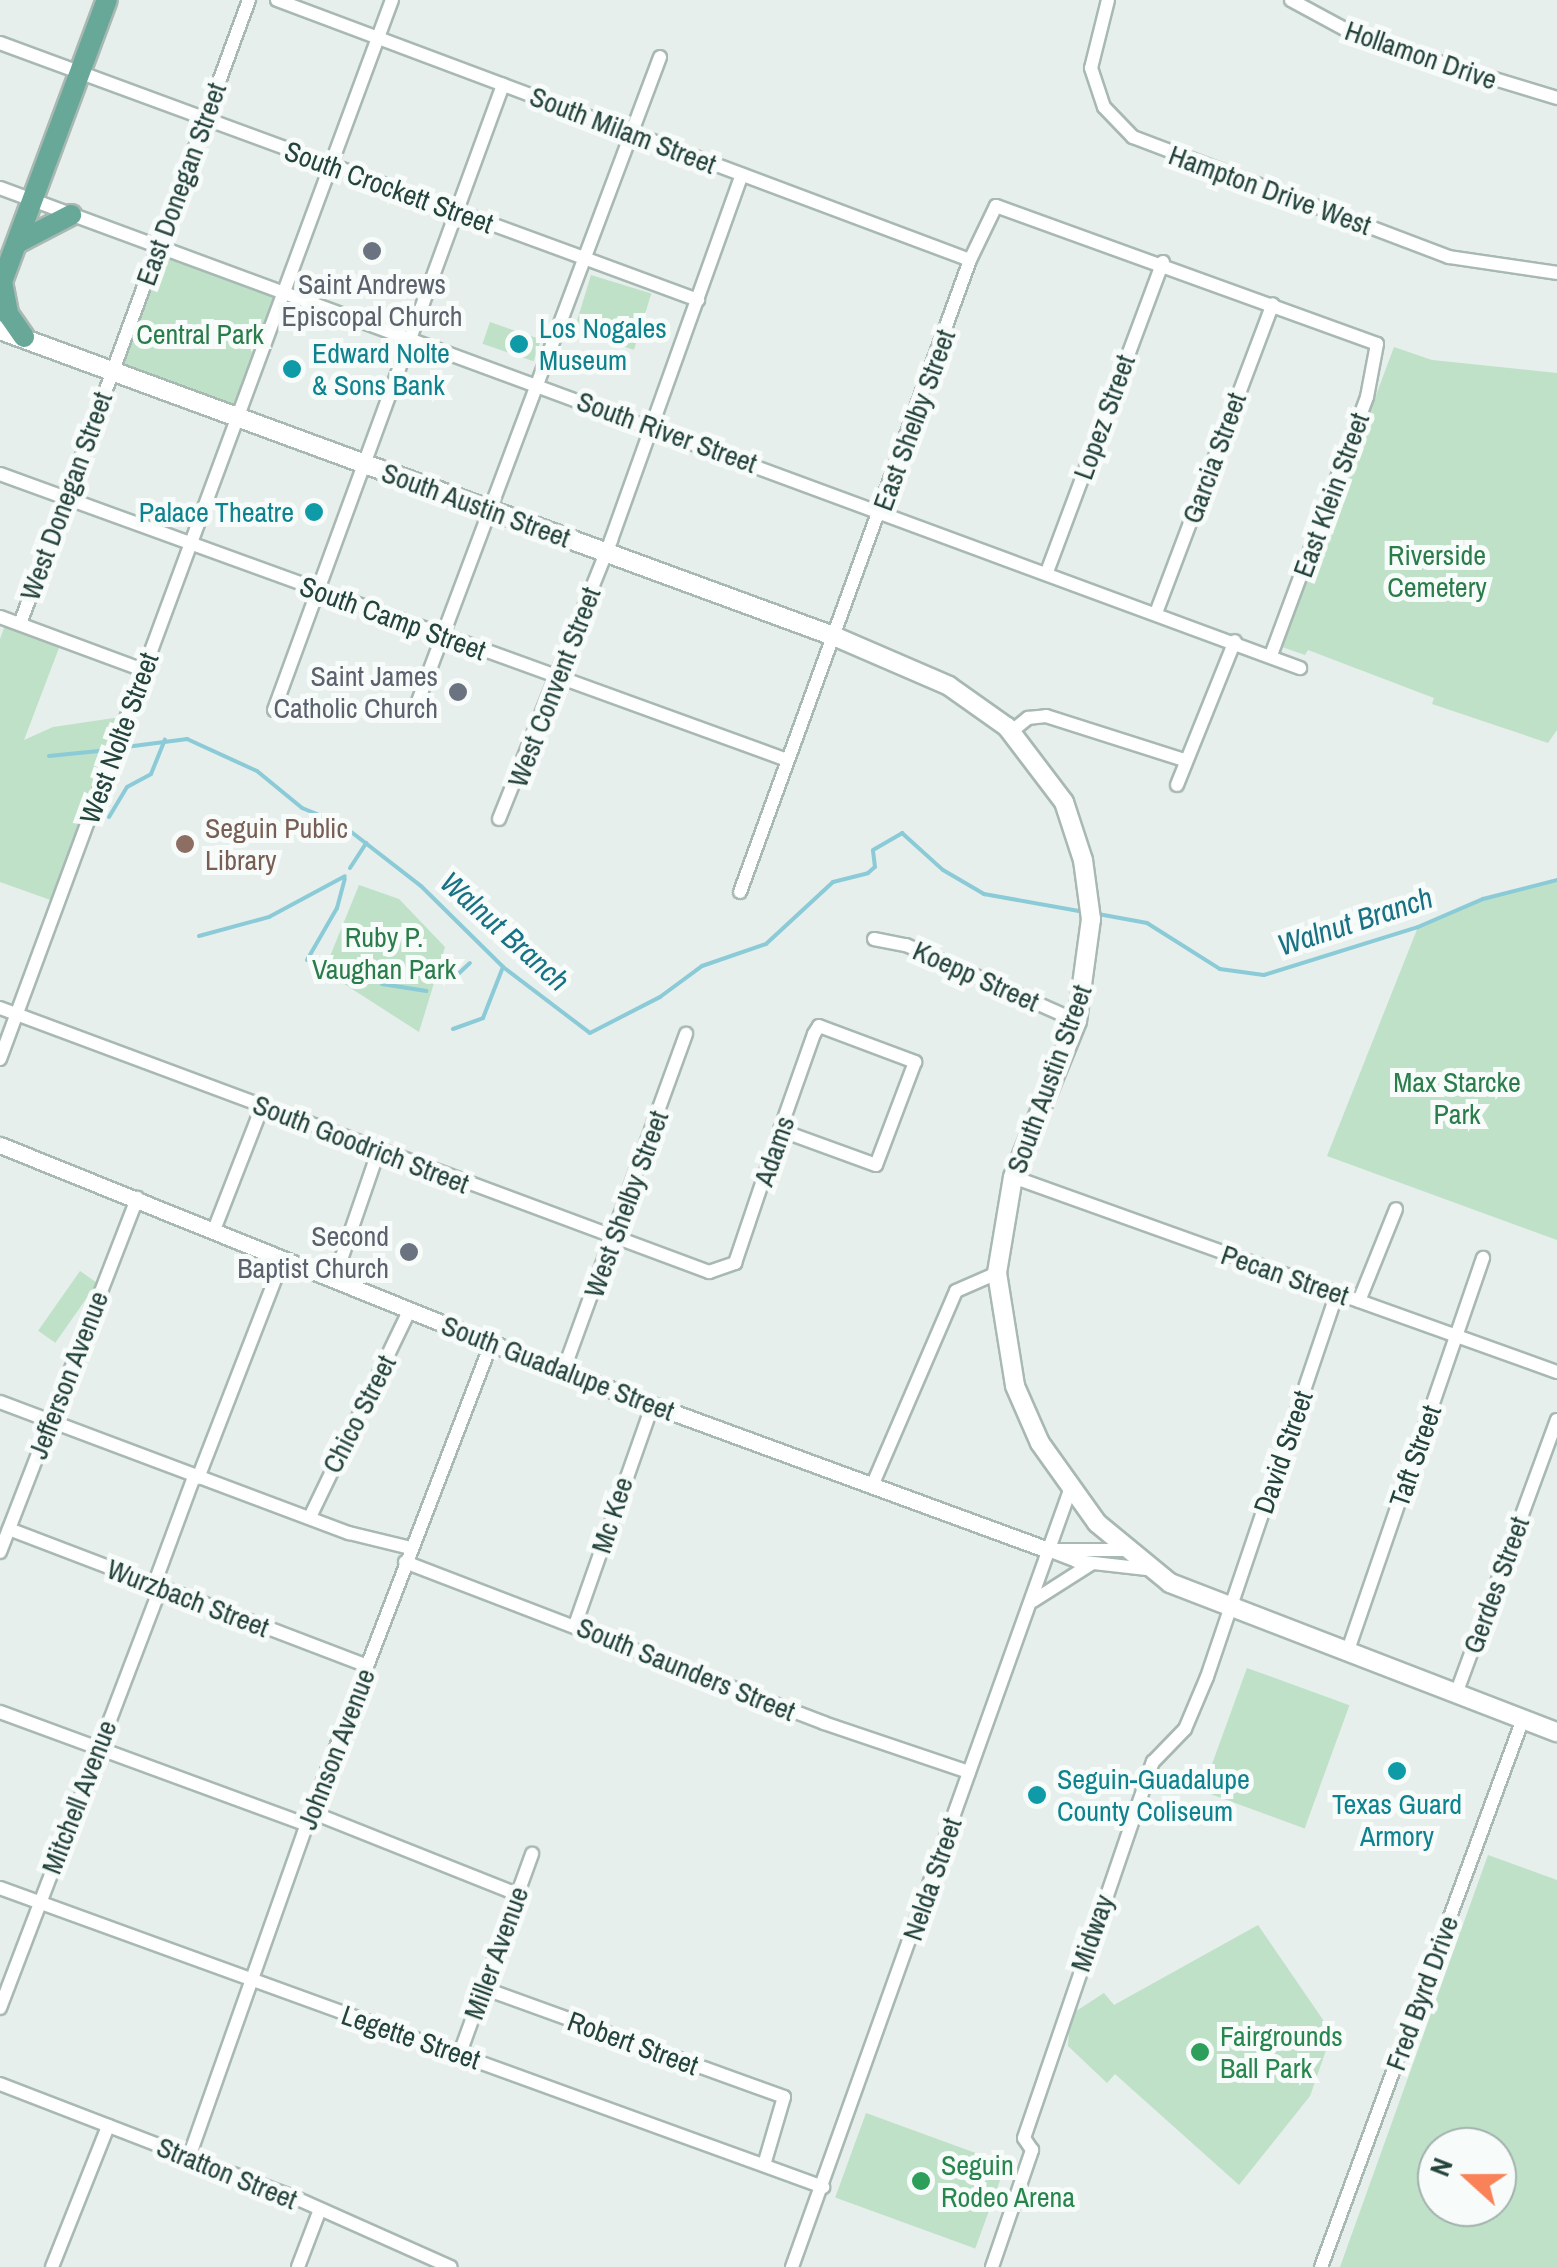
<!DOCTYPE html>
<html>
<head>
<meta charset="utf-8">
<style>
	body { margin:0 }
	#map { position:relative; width:1557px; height:2267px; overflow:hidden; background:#e6efeb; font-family:"Archivo Narrow",sans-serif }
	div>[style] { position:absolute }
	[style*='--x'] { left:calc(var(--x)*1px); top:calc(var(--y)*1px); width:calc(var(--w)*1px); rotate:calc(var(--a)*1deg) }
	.green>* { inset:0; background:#bee1c8; transform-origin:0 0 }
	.stream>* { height:4px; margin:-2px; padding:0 2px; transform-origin:2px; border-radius:2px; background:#8bcad7 }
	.roads { filter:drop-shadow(2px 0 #a8b8b3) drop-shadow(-2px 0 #a8b8b3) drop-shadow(0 2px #a8b8b3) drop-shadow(0 -2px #a8b8b3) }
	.minor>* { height:12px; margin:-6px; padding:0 6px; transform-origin:6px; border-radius:6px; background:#fff }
	.tertiary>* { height:15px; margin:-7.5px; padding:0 7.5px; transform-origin:7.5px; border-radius:7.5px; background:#fff }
	.secondary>* { height:18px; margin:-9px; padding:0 9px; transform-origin:9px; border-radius:9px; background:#fff }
	.primary>* { height:20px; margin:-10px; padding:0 10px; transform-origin:10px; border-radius:10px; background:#67a898 }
	.dots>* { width:28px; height:28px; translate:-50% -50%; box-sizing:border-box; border:5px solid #f7fbf9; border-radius:50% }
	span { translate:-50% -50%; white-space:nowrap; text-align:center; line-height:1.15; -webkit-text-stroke:10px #f7fbf9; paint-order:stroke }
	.street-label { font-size:28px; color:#23433b }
	.worship-label { font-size:28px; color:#5b616d }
	.right { translate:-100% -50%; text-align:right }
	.culture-label { font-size:28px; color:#0d838f }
	.left { translate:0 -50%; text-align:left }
	.park-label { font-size:28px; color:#2a7d4b }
	.education-label { font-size:28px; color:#785e54 }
	.leisure-label { font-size:28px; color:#27864d }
	.water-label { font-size:30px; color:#187184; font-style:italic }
	.north { position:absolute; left:1417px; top:2127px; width:100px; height:100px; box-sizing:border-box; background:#f7fbf9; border:2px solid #a2b1ad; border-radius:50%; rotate:291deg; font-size:28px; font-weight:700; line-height:40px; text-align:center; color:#23433b }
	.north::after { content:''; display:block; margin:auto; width:35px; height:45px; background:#fa8258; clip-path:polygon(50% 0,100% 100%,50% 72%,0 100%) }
</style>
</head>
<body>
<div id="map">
	<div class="green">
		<i style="left:157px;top:249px;width:136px;height:127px;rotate:20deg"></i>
		<i style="left:591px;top:275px;width:63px;height:59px;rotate:17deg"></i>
		<i style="left:490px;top:322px;width:54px;height:23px;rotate:19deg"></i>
		<i style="clip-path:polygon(1394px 347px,1432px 360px,1557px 373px,1557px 730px,1548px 743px,1432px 704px,1434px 698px,1308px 650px,1305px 655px,1282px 647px)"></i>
		<i style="clip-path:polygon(7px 620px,62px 640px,24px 740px,53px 727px,114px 718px,125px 722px,59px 903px,0 882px,0 639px)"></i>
		<i style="clip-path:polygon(1557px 880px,1557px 1240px,1327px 1156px,1418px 927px,1483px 899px)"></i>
		<i style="clip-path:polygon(359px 885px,399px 899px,445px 947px,419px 1032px,324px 971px)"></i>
		<i style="left:80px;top:1271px;width:21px;height:73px;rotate:35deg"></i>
		<i style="left:1247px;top:1668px;width:109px;height:131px;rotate:20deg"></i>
		<i style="clip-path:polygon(evenodd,1488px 1855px,1557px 1880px,1557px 2267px,1340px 2267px,1488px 1855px,1437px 2147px,1497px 2147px,1497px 2207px,1437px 2207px,1437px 2147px)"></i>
		<i style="clip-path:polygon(1258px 1925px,1332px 2033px,1310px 2096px,1239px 2185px,1115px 2074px,1107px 2083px,1068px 2046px,1070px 2015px,1104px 1993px,1114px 2005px)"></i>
		<i style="left:866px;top:2113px;width:149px;height:90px;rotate:20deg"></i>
	</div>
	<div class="stream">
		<i style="--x:118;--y:748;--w:70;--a:-7.4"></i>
		<i style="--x:187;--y:739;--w:77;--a:24.6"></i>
		<i style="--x:257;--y:771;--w:58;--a:39.4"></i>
		<i style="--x:302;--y:808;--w:42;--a:22.3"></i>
		<i style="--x:341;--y:824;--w:101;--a:37.8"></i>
		<i style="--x:421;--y:886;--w:115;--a:44.6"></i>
		<i style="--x:503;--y:967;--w:109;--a:37.2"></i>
		<i style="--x:590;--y:1033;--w:79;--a:-27.2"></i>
		<i style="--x:660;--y:997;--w:52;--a:-36.4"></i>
		<i style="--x:702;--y:966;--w:68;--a:-19"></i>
		<i style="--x:766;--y:944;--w:91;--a:-42.8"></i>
		<i style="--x:833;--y:882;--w:36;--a:-14"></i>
		<i style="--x:868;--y:873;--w:9;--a:-41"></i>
		<i style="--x:875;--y:867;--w:17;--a:-97"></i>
		<i style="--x:873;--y:850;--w:34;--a:-30"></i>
		<i style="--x:902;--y:833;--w:55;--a:42.1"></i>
		<i style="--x:943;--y:870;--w:48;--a:30.3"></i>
		<i style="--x:984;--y:894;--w:102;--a:10.2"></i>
		<i style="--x:49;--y:756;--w:60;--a:-5.7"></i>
		<i style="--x:109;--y:817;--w:35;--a:-59"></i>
		<i style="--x:127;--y:787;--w:27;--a:-28"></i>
		<i style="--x:151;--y:774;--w:37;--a:-68"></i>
		<i style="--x:350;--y:868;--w:30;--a:-57"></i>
		<i style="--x:1098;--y:914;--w:50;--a:10.4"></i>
		<i style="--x:1147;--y:923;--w:86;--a:32.2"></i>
		<i style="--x:1220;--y:969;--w:44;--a:7.8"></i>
		<i style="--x:1264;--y:975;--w:161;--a:-17.3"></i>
		<i style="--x:1418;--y:927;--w:71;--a:-23.3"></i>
		<i style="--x:1483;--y:899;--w:76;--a:-14.4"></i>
		<i style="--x:199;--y:936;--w:73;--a:-15.2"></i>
		<i style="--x:269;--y:917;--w:86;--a:-28.3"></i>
		<i style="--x:307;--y:960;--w:60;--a:-60"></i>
		<i style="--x:337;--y:908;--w:30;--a:-75"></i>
		<i style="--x:456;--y:976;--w:19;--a:-43"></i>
		<i style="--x:382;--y:984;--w:45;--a:9"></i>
		<i style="--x:453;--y:1029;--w:32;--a:-20"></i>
		<i style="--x:483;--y:1018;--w:55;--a:-68.6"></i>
	</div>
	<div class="roads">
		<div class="minor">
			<i style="--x:277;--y:0;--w:740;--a:20.57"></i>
			<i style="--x:1108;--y:0;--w:70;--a:104"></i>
			<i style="--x:1091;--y:68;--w:41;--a:71.6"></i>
			<i style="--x:1104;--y:107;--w:42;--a:46"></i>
			<i style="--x:1133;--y:137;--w:338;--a:20.8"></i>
			<i style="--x:1449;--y:257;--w:109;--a:8.4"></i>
			<i style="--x:1291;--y:0;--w:82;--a:28.4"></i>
			<i style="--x:1363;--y:39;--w:203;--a:16.9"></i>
			<i style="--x:0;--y:43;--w:744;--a:20.21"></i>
			<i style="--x:0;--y:188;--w:1386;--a:20.27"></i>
			<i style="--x:0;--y:474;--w:837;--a:19.97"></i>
			<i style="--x:1047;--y:572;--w:331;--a:-69.5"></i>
			<i style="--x:1156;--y:613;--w:330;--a:-69.3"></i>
			<i style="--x:0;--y:617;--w:153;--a:20.3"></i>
			<i style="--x:20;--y:624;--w:665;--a:-69.85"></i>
			<i style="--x:417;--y:704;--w:691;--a:-69.41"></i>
			<i style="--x:274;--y:710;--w:666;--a:-69.88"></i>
			<i style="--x:1012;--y:731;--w:21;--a:-39"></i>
			<i style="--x:1028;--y:718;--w:18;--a:-6"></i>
			<i style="--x:1046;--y:716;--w:145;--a:17.7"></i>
			<i style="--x:1177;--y:785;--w:155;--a:-68.1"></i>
			<i style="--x:499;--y:819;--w:301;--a:-68.1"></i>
			<i style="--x:611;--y:540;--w:388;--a:-70.3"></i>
			<i style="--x:740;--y:892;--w:673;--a:-70"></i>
			<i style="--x:970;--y:260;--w:60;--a:-64.3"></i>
			<i style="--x:996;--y:206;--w:405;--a:19.9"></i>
			<i style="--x:1377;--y:344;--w:54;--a:100.7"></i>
			<i style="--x:1367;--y:397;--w:275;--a:110.4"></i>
			<i style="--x:874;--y:939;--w:33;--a:11"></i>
			<i style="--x:906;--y:945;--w:187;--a:24"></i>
			<i style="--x:0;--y:1008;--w:757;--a:20.42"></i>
			<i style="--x:709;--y:1272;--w:28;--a:-19"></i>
			<i style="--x:735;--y:1263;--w:140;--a:-71.3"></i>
			<i style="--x:780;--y:1130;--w:102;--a:-70.5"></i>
			<i style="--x:814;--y:1034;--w:9;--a:-58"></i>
			<i style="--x:819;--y:1026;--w:103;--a:20.6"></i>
			<i style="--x:915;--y:1062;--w:110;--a:110.7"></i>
			<i style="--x:876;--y:1165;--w:102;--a:-160"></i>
			<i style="--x:0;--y:1059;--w:1129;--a:-69.69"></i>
			<i style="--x:1013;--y:1177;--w:578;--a:19.72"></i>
			<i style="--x:214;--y:1230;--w:132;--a:-68.7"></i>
			<i style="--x:334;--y:1280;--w:135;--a:-71"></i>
			<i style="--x:1359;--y:1301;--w:99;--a:-68.1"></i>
			<i style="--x:563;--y:1372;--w:360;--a:-70"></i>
			<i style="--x:0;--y:1402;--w:373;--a:20.6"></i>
			<i style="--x:349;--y:1533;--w:64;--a:13.6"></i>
			<i style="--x:198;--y:1478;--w:235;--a:-68.8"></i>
			<i style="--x:872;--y:1486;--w:212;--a:-66.7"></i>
			<i style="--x:956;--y:1291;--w:45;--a:-23.7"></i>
			<i style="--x:310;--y:1517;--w:229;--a:-64.3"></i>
			<i style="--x:9;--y:1529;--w:383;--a:20.9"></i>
			<i style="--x:1048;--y:1550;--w:30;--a:21"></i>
			<i style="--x:1076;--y:1561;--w:71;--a:6.4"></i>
			<i style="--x:1053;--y:1550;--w:73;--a:0"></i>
			<i style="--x:0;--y:1552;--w:380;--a:-68.8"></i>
			<i style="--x:405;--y:1562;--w:449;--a:21"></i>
			<i style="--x:824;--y:1723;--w:153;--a:18.7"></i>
			<i style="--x:154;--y:1585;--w:115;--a:-69.7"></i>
			<i style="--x:1033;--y:1601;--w:69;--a:-32.5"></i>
			<i style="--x:575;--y:1625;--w:232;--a:-70.6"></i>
			<i style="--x:1347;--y:1653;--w:418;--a:-71"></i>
			<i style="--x:1456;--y:1694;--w:292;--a:-69.8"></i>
			<i style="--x:0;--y:1712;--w:327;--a:20.2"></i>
			<i style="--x:311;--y:1812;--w:222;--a:21.7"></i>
			<i style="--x:0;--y:1888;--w:876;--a:19.97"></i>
			<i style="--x:483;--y:1988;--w:320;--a:19.9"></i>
			<i style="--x:784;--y:2097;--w:71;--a:106.4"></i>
			<i style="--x:0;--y:2008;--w:449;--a:-69.1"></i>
			<i style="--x:460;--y:2053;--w:212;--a:-70.1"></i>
			<i style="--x:0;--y:2084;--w:319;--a:21.1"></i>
			<i style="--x:298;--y:2199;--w:167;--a:24"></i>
			<i style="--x:189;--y:2157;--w:366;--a:-70.5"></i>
			<i style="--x:311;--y:1812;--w:501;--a:-68.96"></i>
			<i style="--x:52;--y:2267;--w:152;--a:-68.3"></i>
			<i style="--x:298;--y:2267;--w:59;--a:-69.1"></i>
			<i style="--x:792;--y:2267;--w:825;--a:-70.31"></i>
			<i style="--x:992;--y:2267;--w:124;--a:-71.1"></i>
			<i style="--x:1032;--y:2150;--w:14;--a:-124"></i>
			<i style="--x:1024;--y:2138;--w:398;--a:-71.1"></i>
			<i style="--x:1153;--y:1762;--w:46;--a:-45.9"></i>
			<i style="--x:1185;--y:1729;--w:56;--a:-67.1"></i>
			<i style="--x:1207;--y:1677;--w:403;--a:-71.3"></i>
			<i style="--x:1321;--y:2267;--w:584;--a:-69.77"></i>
		</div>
		<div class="tertiary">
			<i style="--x:0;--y:1145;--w:607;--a:21.96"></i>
			<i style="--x:563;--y:1372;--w:517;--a:20.15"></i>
		</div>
		<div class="secondary">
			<i style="--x:0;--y:330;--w:891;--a:20.16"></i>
			<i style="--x:836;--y:637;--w:123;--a:23.4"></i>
			<i style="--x:949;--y:686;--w:71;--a:35.3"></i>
			<i style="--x:1007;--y:727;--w:94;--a:52.8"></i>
			<i style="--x:1064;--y:802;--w:61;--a:71.9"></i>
			<i style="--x:1083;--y:860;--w:60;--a:82.3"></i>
			<i style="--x:1091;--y:919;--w:103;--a:97.8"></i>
			<i style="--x:1077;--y:1021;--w:169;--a:112.3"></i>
			<i style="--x:1013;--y:1177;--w:97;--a:99.5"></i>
			<i style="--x:997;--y:1273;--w:114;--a:80.9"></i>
			<i style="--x:1015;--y:1386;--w:62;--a:66.3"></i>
			<i style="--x:1040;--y:1443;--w:98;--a:54.5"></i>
			<i style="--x:1097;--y:1523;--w:94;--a:39.4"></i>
			<i style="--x:1170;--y:1583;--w:415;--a:21.1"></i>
		</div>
		<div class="primary">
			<i style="--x:17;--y:243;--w:61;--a:-27.4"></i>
			<i style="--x:2;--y:282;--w:33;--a:79"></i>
			<i style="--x:8;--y:314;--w:28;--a:55"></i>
			<i style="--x:0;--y:287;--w:306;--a:-69.6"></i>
		</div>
	</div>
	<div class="dots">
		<i style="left:372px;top:251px;background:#6b7280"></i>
		<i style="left:519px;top:344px;background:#0f9aa8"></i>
		<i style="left:292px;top:369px;background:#0f9aa8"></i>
		<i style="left:314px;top:512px;background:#0f9aa8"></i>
		<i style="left:458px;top:692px;background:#6b7280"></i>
		<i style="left:185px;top:844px;background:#8d6e63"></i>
		<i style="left:409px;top:1252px;background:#6b7280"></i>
		<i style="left:1397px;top:1771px;background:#0f9aa8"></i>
		<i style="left:1037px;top:1795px;background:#0f9aa8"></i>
		<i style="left:1200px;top:2052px;background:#2e9e5b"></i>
		<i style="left:921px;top:2181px;background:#2e9e5b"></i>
	</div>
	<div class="street-label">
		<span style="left:1421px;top:55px;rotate:19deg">Hollamon Drive</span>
		<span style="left:623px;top:130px;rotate:21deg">South Milam Street</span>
		<span style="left:181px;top:184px;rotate:-70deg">East Donegan Street</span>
		<span style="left:389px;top:187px;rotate:20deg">South Crockett Street</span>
		<span style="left:1270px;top:190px;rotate:20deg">Hampton Drive West</span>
		<span style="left:1104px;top:417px;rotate:-70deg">Lopez Street</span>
		<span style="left:914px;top:420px;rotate:-70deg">East Shelby Street</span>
		<span style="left:667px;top:432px;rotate:20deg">South River Street</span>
		<span style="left:1214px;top:458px;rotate:-70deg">Garcia Street</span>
		<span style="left:1331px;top:495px;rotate:-70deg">East Klein Street</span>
		<span style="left:66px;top:496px;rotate:-70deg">West Donegan Street</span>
		<span style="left:476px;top:505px;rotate:20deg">South Austin Street</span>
		<span style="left:393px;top:618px;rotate:20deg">South Camp Street</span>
		<span style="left:554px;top:687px;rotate:-69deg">West Convent Street</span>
		<span style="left:119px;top:738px;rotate:-70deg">West Nolte Street</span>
		<span style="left:976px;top:976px;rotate:24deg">Koepp Street</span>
		<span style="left:1049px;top:1079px;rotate:-70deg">South Austin Street</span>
		<span style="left:361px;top:1144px;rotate:21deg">South Goodrich Street</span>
		<span style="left:774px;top:1151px;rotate:-71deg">Adams</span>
		<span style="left:626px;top:1204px;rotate:-70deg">West Shelby Street</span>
		<span style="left:1285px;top:1275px;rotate:19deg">Pecan Street</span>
		<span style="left:558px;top:1368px;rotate:21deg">South Guadalupe Street</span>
		<span style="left:68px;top:1375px;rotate:-69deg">Jefferson Avenue</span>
		<span style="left:359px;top:1414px;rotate:-63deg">Chico Street</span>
		<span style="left:1283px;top:1452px;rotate:-71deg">David Street</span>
		<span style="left:1415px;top:1456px;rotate:-71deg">Taft Street</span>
		<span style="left:612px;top:1515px;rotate:-72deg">Mc Kee</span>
		<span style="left:1496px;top:1585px;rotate:-70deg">Gerdes Street</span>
		<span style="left:188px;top:1598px;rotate:21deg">Wurzbach Street</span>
		<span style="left:686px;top:1669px;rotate:22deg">South Saunders Street</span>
		<span style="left:336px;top:1749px;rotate:-69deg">Johnson Avenue</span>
		<span style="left:79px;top:1797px;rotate:-69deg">Mitchell Avenue</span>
		<span style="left:932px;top:1879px;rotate:-71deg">Nelda Street</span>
		<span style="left:1092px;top:1933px;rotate:-71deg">Midway</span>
		<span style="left:496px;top:1953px;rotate:-70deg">Miller Avenue</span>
		<span style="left:1422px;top:1993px;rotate:-70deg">Fred Byrd Drive</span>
		<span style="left:411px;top:2037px;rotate:19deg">Legette Street</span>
		<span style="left:633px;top:2043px;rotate:20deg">Robert Street</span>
		<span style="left:227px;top:2173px;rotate:22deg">Stratton Street</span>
	</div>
	<div class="worship-label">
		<span style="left:372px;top:300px">Saint Andrews<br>Episcopal Church</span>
		<span class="right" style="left:438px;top:692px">Saint James<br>Catholic Church</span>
		<span class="right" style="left:389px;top:1252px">Second<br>Baptist Church</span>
	</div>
	<div class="culture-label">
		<span class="left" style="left:539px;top:344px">Los Nogales<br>Museum</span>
		<span class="left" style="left:312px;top:369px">Edward Nolte<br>&amp; Sons Bank</span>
		<span class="right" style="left:294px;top:512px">Palace Theatre</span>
		<span class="left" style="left:1057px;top:1795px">Seguin-Guadalupe<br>County Coliseum</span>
		<span style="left:1397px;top:1820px">Texas Guard<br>Armory</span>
	</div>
	<div class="park-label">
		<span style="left:200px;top:334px">Central Park</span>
		<span style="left:1437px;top:571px">Riverside<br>Cemetery</span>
		<span style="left:384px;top:953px">Ruby P.<br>Vaughan Park</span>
		<span style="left:1457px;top:1098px">Max Starcke<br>Park</span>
	</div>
	<div class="education-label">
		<span class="left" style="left:205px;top:844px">Seguin Public<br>Library</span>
	</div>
	<div class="leisure-label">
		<span class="left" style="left:1220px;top:2052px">Fairgrounds<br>Ball Park</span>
		<span class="left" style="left:941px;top:2181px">Seguin<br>Rodeo Arena</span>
	</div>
	<div class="water-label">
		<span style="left:1355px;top:921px;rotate:-18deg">Walnut Branch</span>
		<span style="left:505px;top:931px;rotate:42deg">Walnut Branch</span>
	</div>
	<div class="north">N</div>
</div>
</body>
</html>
